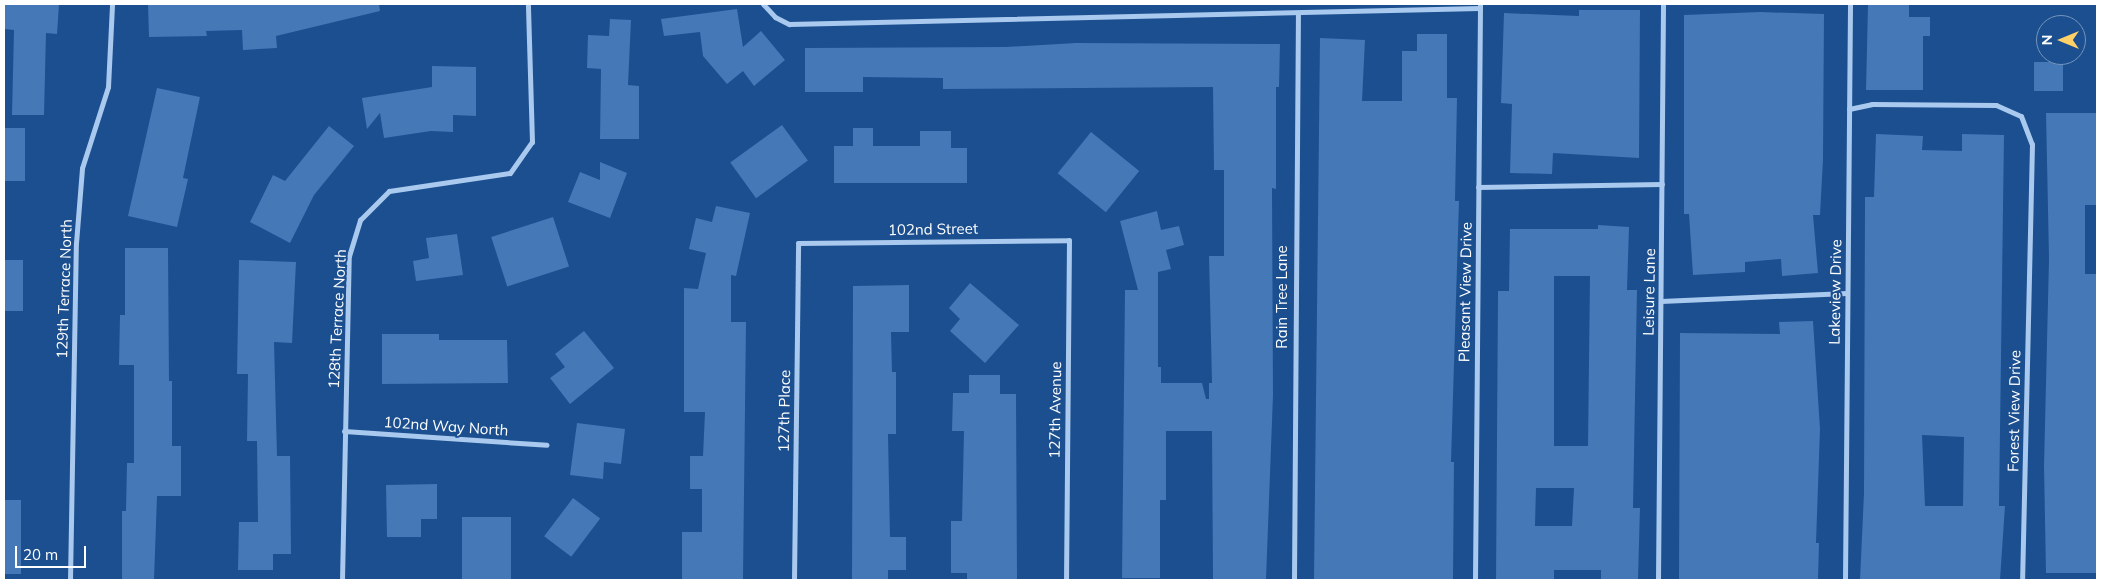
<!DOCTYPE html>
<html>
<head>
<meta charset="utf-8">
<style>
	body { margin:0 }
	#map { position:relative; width:2101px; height:584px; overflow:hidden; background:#1b4f8f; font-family:Mulish,sans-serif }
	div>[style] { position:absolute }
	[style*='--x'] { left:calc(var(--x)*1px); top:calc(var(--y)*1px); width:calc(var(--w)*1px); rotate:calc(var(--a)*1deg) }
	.building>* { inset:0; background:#4478b7; transform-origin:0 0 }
	.street>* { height:5px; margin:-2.5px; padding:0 2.5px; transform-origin:2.5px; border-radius:2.5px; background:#a9c9ee }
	span { translate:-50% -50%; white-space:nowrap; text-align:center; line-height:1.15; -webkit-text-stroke:4px #1b4f8f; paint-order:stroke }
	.street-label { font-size:15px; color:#fff }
	.frame { position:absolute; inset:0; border:5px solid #fff; pointer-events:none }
	.north { position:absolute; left:2036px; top:15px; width:50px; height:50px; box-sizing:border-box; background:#1b4f8f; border:1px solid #7695bc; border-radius:50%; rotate:270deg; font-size:14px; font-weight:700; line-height:20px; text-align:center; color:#fff }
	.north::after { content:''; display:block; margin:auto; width:18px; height:22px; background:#ffd166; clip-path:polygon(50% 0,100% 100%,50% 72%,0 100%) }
	.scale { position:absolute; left:15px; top:546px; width:71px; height:22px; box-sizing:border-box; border:2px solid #fff; border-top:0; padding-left:6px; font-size:15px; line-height:18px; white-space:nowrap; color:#fff; -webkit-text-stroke:4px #1b4f8f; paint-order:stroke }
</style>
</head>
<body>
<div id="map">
	<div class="building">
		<i style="clip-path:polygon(4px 4px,59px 4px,57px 34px,46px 33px,44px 115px,12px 115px,14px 30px,4px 29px)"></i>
		<i style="clip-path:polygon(148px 4px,379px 4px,380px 11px,276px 36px,277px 48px,243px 50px,242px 30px,206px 31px,207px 36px,149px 37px)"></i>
		<i style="clip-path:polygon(1868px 4px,1909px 4px,1909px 17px,1930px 17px,1930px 36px,1923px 36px,1923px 90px,1866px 90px)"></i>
		<i style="clip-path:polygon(737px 9px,743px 47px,761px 31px,785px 60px,754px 86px,743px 71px,727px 84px,703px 56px,700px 32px,664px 36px,661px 19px)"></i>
		<i style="clip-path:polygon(1579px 10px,1640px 10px,1639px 158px,1553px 153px,1552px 174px,1510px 173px,1512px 104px,1501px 103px,1504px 13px,1579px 16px)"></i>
		<i style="clip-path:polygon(1760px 12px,1824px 14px,1823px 160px,1820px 215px,1813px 215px,1818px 273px,1782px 276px,1781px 259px,1745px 262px,1745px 272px,1693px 275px,1689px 214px,1684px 214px,1684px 15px)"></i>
		<i style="clip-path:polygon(610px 19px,631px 20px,628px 85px,639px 86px,639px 139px,600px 139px,601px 69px,587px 68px,588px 35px,609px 36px)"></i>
		<i style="clip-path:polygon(1417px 34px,1447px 34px,1447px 98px,1457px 98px,1455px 201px,1459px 201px,1451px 462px,1454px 462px,1453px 580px,1314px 580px,1320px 38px,1365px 40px,1362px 101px,1402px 101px,1402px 51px,1417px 51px)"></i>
		<i style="clip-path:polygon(1076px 43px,1280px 44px,1279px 87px,1276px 87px,1276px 189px,1272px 188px,1273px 395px,1266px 580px,1213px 580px,1212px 431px,1166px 431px,1166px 500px,1160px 500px,1160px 578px,1122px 578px,1125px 290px,1138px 290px,1120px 221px,1157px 211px,1161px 230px,1179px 226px,1184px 245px,1166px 250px,1171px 269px,1158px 272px,1158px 367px,1161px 367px,1161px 383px,1202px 383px,1206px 399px,1209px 399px,1209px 383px,1212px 383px,1209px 256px,1224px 256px,1224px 170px,1214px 170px,1213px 87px,943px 89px,943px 78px,863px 77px,863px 92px,805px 92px,805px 48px,1006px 47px)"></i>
		<i style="left:2034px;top:62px;width:29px;height:29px"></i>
		<i style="clip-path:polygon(432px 66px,476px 67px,476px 116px,453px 115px,453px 132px,431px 131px,384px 138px,380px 113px,367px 129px,362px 98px,432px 87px)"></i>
		<i style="clip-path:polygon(157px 88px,200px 97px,183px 178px,188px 179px,177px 227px,128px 216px)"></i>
		<i style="clip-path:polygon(2046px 113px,2097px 113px,2097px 205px,2085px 205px,2085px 274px,2097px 274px,2097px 573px,2046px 573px,2044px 466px,2049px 259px)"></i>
		<i style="left:782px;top:125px;width:44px;height:64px;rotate:54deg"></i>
		<i style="clip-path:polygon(329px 126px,354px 146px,314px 195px,290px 243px,250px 222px,273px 175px,285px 181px)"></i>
		<i style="left:4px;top:128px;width:21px;height:53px"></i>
		<i style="clip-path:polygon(853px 128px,873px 128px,873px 146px,920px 146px,920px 131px,951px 131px,951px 148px,967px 148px,967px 183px,834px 183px,834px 146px,853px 146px)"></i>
		<i style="left:1091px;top:132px;width:62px;height:53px;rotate:39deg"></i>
		<i style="clip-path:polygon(evenodd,1876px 134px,1923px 136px,1922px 150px,1962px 151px,1962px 134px,2004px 135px,1999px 506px,2005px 506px,2000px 580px,1860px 580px,1864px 493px,1865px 197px,1874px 197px,1876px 134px,1922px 435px,1964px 437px,1963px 506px,1925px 506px,1922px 435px)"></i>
		<i style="clip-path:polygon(600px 162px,627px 173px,610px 218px,568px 202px,580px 172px,600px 180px)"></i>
		<i style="clip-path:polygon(716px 206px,750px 213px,736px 276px,731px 275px,731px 322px,746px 322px,743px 580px,682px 580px,682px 532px,702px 532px,702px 489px,690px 489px,690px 456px,703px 456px,705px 412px,684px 412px,684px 288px,698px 289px,706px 253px,689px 249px,696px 218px,712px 222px)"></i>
		<i style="left:553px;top:217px;width:52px;height:65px;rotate:72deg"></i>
		<i style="clip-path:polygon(evenodd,1598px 225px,1629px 227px,1627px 290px,1637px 290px,1633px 508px,1640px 508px,1638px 580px,1601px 580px,1601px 570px,1554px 570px,1554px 580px,1496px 580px,1498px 291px,1509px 291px,1510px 229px,1598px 229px,1598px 225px,1554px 276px,1590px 276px,1588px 446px,1554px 446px,1554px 276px,1598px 225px,1536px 488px,1574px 488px,1572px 526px,1535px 526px,1536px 488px)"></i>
		<i style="clip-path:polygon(457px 234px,463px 275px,416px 281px,413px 261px,429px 258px,426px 238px)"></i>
		<i style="clip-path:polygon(125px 248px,168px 248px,169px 381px,172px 381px,172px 446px,181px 446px,181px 496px,157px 496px,154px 580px,122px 580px,122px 511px,126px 511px,127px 463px,134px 463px,134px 365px,119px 365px,120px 315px,125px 315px)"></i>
		<i style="left:4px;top:260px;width:19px;height:51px"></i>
		<i style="clip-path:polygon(239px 260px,296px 262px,292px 343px,274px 342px,277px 456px,290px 456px,291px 554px,273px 554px,273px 570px,238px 570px,239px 522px,258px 522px,257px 441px,247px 441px,248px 374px,237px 374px)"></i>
		<i style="clip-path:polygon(970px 283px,1019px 325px,985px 363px,950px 331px,960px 319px,949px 308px)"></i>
		<i style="clip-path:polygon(909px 285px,909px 332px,891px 332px,892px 372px,896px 372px,896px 434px,888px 434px,890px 537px,906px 537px,906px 570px,888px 570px,888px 580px,852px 580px,853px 286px)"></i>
		<i style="clip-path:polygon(1813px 321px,1820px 429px,1816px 543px,1819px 543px,1818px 580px,1679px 580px,1680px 333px,1780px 334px,1779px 322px)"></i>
		<i style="clip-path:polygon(584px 331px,614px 368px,570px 404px,550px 378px,565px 367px,555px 354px)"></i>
		<i style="clip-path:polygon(382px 334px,439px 334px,439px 340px,507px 340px,508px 383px,382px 384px)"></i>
		<i style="clip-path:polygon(969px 375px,1000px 375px,1000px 394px,1016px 394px,1017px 580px,967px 580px,967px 573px,951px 573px,951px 521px,962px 521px,964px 431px,952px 431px,953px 393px,969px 393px)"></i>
		<i style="clip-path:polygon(577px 423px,625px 429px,621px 464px,604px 462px,603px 479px,570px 475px)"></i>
		<i style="clip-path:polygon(437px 484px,437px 519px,421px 519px,421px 537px,387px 537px,386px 485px)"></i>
		<i style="left:573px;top:498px;width:34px;height:48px;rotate:37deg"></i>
		<i style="left:4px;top:500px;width:17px;height:74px"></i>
		<i style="left:462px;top:517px;width:49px;height:63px"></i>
	</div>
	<div class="street">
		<i style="--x:763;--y:4;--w:18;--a:47"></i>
		<i style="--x:775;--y:17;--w:16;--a:27"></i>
		<i style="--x:789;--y:24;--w:691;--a:-1.33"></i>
		<i style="--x:1849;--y:109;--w:24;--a:-12"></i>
		<i style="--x:1872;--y:104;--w:124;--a:0.5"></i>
		<i style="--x:1996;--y:105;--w:27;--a:24"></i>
		<i style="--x:2021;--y:116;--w:30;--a:69"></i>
		<i style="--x:2032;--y:144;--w:436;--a:91.3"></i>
		<i style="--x:1478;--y:187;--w:184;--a:-0.9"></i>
		<i style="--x:1661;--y:301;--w:186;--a:-2.5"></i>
		<i style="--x:344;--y:431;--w:203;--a:3.9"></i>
		<i style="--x:70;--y:580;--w:337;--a:-89"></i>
		<i style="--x:76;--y:243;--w:75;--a:-85.4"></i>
		<i style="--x:82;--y:168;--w:85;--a:-72.2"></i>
		<i style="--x:108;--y:87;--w:83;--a:-87.2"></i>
		<i style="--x:342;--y:580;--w:324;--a:-88.8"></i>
		<i style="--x:349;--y:256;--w:38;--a:-73"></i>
		<i style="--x:360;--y:220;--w:41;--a:-45"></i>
		<i style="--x:389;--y:191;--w:122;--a:-8.5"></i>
		<i style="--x:510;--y:173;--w:38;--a:-55"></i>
		<i style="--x:532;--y:142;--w:138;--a:-91.7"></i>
		<i style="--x:794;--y:580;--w:337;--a:-89.3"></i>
		<i style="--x:798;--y:243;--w:271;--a:-0.6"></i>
		<i style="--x:1069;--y:240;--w:340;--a:90.5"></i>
		<i style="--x:1294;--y:580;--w:566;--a:-89.6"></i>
		<i style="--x:1475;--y:580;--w:576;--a:-89.5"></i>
		<i style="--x:1658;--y:580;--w:576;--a:-89.5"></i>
		<i style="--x:1845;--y:580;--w:576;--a:-89.5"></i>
	</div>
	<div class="street-label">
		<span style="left:933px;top:229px;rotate:-1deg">102nd Street</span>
		<span style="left:64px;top:289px;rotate:-88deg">129th Terrace North</span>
		<span style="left:1465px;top:292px;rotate:-89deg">Pleasant View Drive</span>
		<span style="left:1649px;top:292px;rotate:-89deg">Leisure Lane</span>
		<span style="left:1835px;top:292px;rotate:-89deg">Lakeview Drive</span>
		<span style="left:1282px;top:297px;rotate:-90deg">Rain Tree Lane</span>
		<span style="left:337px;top:319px;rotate:-87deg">128th Terrace North</span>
		<span style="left:1055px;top:410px;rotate:-89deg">127th Avenue</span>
		<span style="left:784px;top:411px;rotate:-89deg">127th Place</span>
		<span style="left:2014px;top:411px;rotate:-89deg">Forest View Drive</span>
		<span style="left:446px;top:426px;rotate:4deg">102nd Way North</span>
	</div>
	<div class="frame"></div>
	<div class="north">N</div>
	<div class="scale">20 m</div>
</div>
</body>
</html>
